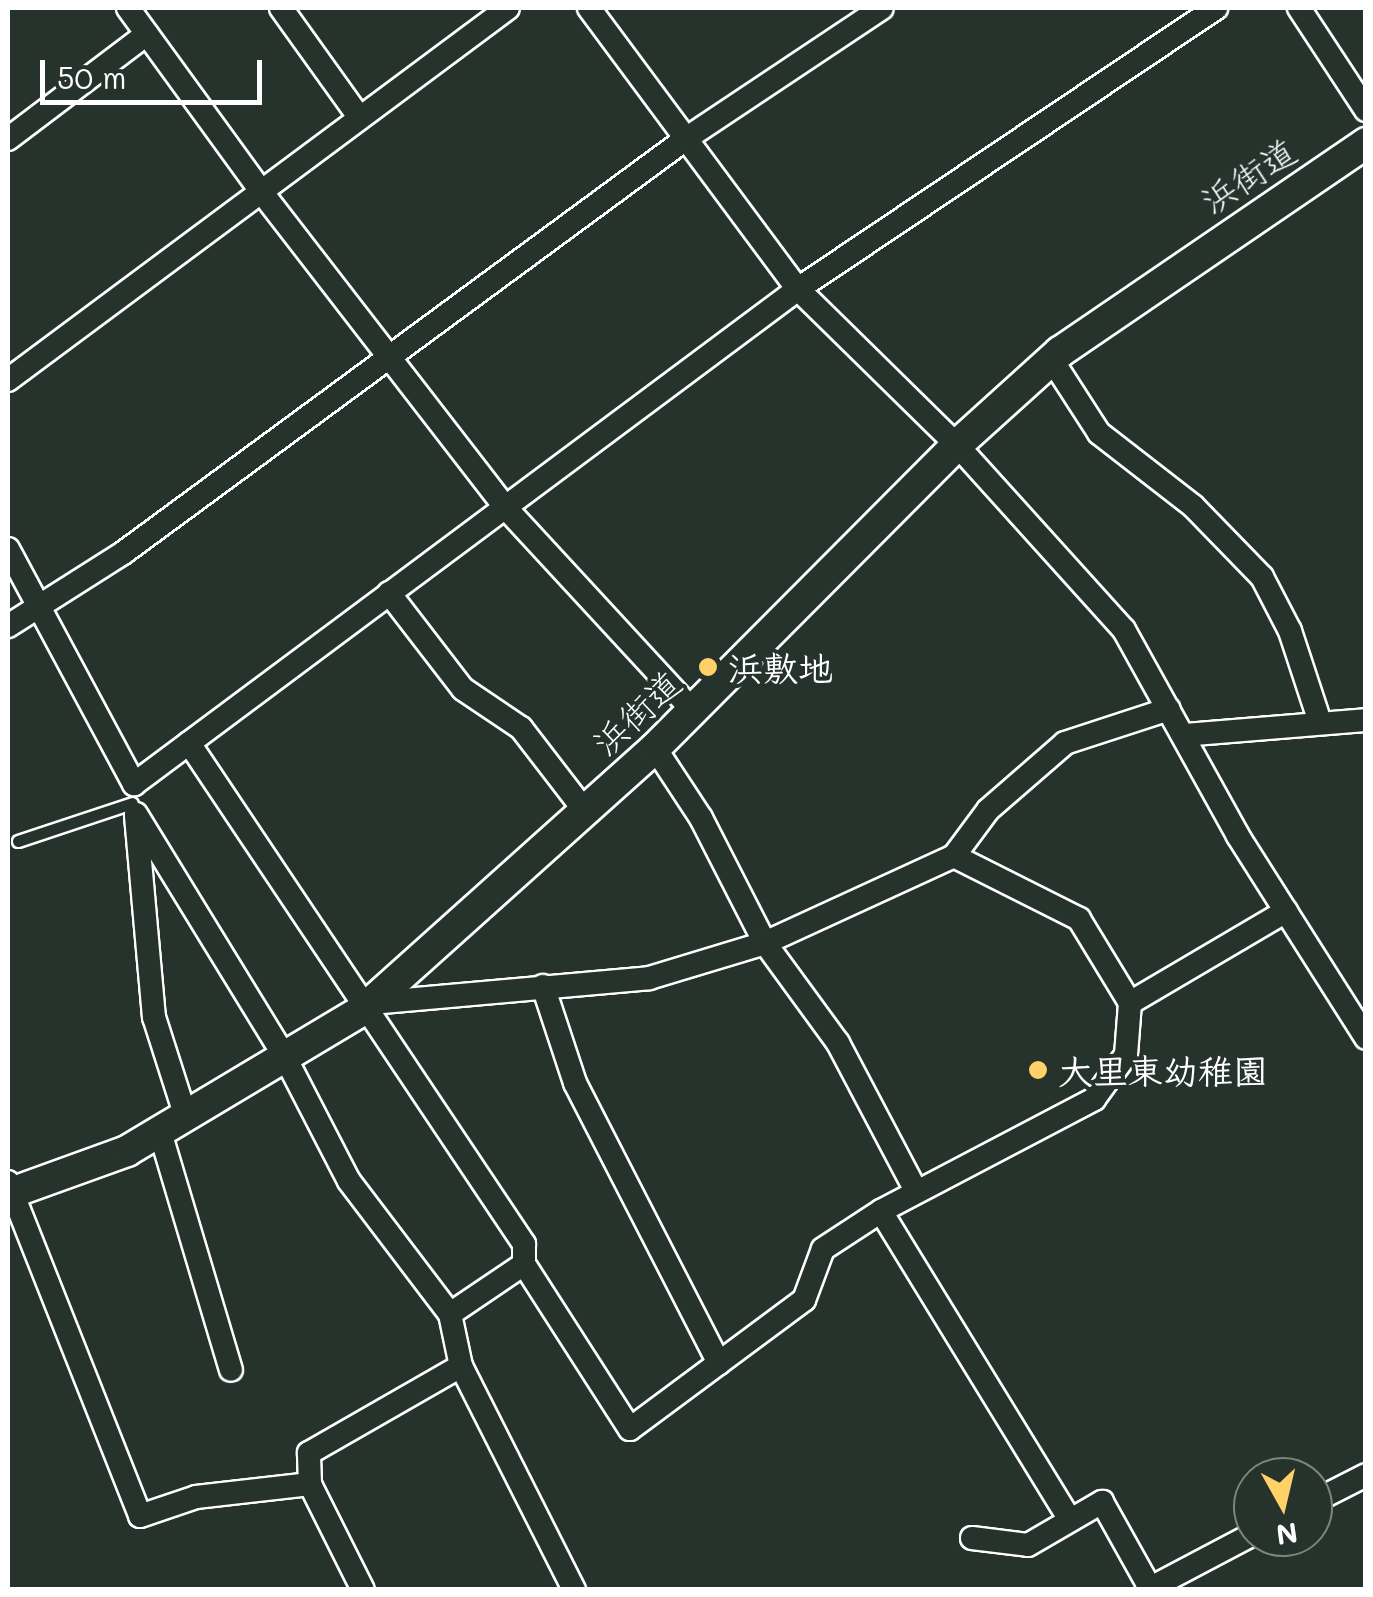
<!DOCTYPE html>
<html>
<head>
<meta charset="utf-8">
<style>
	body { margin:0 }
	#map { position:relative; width:1373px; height:1597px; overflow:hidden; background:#26332d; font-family:Mali,"Klee One",sans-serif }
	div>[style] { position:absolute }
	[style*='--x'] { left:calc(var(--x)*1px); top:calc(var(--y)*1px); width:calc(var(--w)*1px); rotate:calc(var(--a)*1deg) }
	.roads { filter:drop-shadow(2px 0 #fff) drop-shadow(-2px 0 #fff) drop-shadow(0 2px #fff) drop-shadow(0 -2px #fff) }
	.service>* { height:11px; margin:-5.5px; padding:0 5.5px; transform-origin:5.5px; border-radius:5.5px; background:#26332d }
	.minor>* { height:22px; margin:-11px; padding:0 11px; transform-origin:11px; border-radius:11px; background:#26332d }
	.tertiary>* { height:30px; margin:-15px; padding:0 15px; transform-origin:15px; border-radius:15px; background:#26332d }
	.dots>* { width:28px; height:28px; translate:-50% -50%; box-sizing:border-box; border:5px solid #26332d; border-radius:50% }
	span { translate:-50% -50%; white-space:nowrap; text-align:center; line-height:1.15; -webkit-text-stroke:8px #26332d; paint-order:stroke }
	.street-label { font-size:35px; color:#fff }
	.poi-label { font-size:35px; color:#fff; font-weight:700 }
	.left { translate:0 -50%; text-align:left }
	.frame { position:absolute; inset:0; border:10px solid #fff; pointer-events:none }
	.north { position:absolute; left:1233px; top:1457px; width:100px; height:100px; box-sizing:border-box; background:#26332d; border:2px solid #7d8581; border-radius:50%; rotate:172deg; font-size:28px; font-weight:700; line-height:40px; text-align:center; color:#fff }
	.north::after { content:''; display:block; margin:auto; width:35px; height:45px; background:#ffd166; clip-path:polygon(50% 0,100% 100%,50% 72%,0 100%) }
	.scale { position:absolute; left:40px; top:60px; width:222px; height:45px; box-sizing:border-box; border:5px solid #fff; border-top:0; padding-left:12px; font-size:30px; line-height:35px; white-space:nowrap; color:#fff; -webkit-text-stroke:8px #26332d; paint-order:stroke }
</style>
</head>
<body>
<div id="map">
	<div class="roads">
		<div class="service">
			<i style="--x:18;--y:841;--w:120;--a:-18.4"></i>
		</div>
		<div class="minor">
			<i style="--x:128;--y:8;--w:225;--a:54"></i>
			<i style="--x:260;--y:190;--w:401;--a:52.3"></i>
			<i style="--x:505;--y:507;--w:277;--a:47.3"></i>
			<i style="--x:281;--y:8;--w:134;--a:54.4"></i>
			<i style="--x:589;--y:8;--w:350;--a:53.4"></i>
			<i style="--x:798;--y:289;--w:223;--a:44.5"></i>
			<i style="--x:957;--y:445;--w:249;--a:47.9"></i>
			<i style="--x:1124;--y:630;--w:235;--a:61"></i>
			<i style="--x:1238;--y:836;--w:239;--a:57.6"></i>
			<i style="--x:1299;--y:8;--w:122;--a:56.7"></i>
			<i style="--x:8;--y:139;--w:174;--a:-37.1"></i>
			<i style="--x:1052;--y:360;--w:87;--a:57.2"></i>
			<i style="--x:1099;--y:433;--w:119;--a:37.8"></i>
			<i style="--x:1193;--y:506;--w:99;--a:45.8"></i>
			<i style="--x:1262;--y:577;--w:61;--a:62.6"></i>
			<i style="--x:1290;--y:631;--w:93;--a:71.8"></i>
			<i style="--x:8;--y:380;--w:623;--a:-36.65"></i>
			<i style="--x:8;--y:549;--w:267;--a:61.8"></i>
			<i style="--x:134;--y:784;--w:828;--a:-36.7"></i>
			<i style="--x:798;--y:289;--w:504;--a:-33.91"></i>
			<i style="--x:389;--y:593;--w:121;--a:52.4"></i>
			<i style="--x:463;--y:689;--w:70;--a:33.9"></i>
			<i style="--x:521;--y:728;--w:105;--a:52.4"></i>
			<i style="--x:8;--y:626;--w:136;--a:-32.4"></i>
			<i style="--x:123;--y:553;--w:700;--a:-36.35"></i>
			<i style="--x:687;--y:138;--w:234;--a:-33.7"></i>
			<i style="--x:1184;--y:735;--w:183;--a:-4.7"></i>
			<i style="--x:189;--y:743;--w:603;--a:56.23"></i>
			<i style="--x:524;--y:1244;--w:20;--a:90"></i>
			<i style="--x:524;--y:1264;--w:89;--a:146"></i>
			<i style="--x:655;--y:748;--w:84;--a:56.7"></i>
			<i style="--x:701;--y:818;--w:140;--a:62.9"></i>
			<i style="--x:765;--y:943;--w:124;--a:53.9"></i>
			<i style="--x:838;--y:1043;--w:165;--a:62.2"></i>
			<i style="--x:136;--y:814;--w:287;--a:58.5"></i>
			<i style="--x:286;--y:1059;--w:137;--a:62.7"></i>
			<i style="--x:349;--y:1181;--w:167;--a:52.8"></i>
			<i style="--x:450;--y:1314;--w:53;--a:78.1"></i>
			<i style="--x:461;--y:1366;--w:251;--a:63.2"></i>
			<i style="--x:136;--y:816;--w:202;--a:84.9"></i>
			<i style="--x:154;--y:1017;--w:105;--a:72.3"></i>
			<i style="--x:954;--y:856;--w:140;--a:26.7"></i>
			<i style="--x:1079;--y:919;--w:98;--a:58.7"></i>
			<i style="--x:543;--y:986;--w:102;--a:71.7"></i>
			<i style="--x:575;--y:1083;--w:315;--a:62.8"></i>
			<i style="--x:371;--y:1003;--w:279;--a:-5.1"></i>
			<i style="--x:649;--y:978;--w:121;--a:-16.8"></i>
			<i style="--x:765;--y:943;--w:208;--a:-24.7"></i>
			<i style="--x:954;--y:856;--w:57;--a:-53.5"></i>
			<i style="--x:988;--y:810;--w:102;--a:-41"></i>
			<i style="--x:1065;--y:743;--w:109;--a:-18.1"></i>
			<i style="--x:160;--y:1132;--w:248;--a:73.4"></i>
			<i style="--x:8;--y:1182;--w:359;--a:68.4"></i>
			<i style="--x:140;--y:1516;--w:59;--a:-18.7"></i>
			<i style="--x:196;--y:1497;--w:115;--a:-6.5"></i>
			<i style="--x:524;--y:1264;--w:196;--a:57.3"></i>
			<i style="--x:630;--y:1429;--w:217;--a:-36.6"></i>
			<i style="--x:804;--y:1300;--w:54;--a:-69.6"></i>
			<i style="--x:823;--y:1249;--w:69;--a:-33.2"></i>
			<i style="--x:1313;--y:1502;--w:59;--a:-27"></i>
			<i style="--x:1070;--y:1520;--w:362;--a:-121.5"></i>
			<i style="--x:881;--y:1211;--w:241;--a:-27.7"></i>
			<i style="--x:1094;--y:1099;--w:54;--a:-54"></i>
			<i style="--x:1126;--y:1055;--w:52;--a:-85.6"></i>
			<i style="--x:1130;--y:1003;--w:181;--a:-30.5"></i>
			<i style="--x:972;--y:1538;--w:56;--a:7.1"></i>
			<i style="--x:1028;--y:1545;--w:86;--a:-30.2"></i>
			<i style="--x:1102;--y:1502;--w:98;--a:60.8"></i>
			<i style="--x:363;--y:1590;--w:119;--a:-116.6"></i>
			<i style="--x:310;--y:1484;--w:31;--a:-92"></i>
			<i style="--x:309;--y:1453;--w:175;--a:-29.8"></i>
			<i style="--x:1147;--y:1590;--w:120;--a:-27.8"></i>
		</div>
		<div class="tertiary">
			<i style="--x:8;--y:1194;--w:127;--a:-19.9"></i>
			<i style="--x:127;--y:1151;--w:276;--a:-30.9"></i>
			<i style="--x:364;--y:1009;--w:391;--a:-41.9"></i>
			<i style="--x:655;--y:748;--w:428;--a:-45.1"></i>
			<i style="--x:957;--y:445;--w:139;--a:-42.1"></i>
			<i style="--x:1060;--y:352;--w:371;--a:-34.3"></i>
		</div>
	</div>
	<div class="dots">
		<i style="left:708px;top:667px;background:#ffd166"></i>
		<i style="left:1038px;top:1070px;background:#ffd166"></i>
	</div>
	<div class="street-label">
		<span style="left:1248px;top:175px;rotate:-33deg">浜街道</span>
		<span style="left:636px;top:712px;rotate:-43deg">浜街道</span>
	</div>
	<div class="poi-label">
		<span class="left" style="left:728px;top:667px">浜敷地</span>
		<span class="left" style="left:1058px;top:1070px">大里東幼稚園</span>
	</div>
	<div class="frame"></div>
	<div class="north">N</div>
	<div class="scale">50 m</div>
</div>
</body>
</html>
